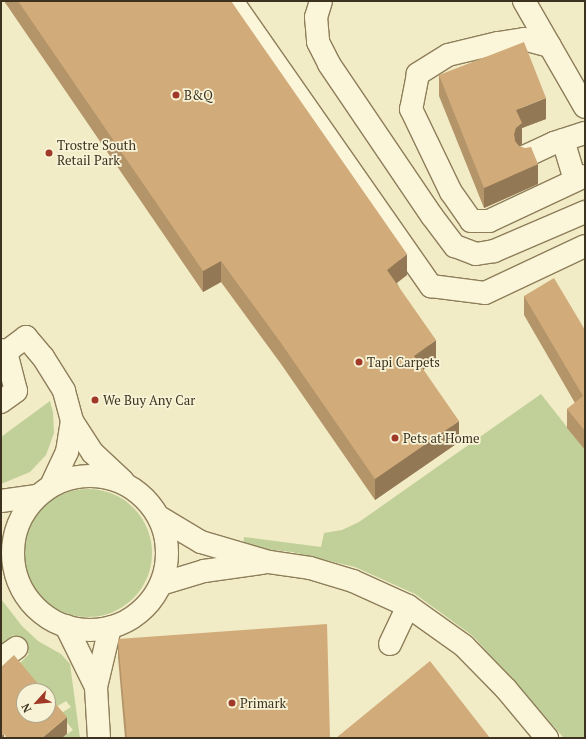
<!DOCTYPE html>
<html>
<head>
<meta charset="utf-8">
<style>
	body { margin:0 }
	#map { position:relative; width:586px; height:739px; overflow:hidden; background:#f1ebc6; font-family:"PT Serif",serif }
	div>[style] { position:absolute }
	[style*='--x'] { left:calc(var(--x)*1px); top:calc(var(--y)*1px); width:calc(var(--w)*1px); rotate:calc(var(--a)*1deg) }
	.green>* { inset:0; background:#c1d099 }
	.round { border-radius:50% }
	.roads { filter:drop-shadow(1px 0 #8e7e5a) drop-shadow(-1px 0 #8e7e5a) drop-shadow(0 1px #8e7e5a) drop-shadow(0 -1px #8e7e5a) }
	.minor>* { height:22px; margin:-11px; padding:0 11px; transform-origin:11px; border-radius:11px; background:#fbf6da }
	.minor>.ring { margin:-11px; padding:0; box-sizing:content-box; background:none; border:22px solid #fbf6da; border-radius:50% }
	.wall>* { inset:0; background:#b49469 }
	.shaded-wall>* { inset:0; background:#927855 }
	.building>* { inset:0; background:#d1ac7a }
	.dots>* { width:11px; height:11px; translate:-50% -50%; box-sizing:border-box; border:2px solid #f8f3d7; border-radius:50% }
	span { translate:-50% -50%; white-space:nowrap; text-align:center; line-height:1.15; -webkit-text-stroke:3.5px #f8f3d7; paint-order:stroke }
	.poi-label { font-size:13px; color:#3d321f }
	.left { translate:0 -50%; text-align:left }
	.frame { position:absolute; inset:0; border:2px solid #3d321f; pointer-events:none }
	.north { position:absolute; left:16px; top:683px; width:40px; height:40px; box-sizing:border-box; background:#f8f3d7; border:1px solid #ada68d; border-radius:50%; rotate:243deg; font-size:11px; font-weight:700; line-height:16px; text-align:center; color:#3d321f }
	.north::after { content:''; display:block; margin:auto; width:14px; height:18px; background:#a03927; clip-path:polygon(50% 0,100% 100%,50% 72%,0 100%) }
</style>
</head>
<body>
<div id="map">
	<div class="green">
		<i style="clip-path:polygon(541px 394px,585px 450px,585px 738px,564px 738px,473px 636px,415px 594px,355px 567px,292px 552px,243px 547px,244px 537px,321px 547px,324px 533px,342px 530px,359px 522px)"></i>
		<i style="clip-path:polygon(50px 401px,53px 412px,54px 433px,46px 455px,30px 472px,1px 484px,1px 437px)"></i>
		<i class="round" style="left:24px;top:489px;width:128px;height:128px"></i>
		<i style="clip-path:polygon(1px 599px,22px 626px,38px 641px,61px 654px,70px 664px,80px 738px,62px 738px,73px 730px,60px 714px,71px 707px,66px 701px,56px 707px,48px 698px,48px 691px,43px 691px,20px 663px,29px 654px,13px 635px,1px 644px)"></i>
	</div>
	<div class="roads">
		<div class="minor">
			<i style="--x:232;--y:1;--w:348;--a:55.1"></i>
			<i style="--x:431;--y:286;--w:54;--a:7.4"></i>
			<i style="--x:485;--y:293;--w:110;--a:-25.2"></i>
			<i style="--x:321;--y:1;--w:17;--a:107"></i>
			<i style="--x:316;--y:17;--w:25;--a:85"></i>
			<i style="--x:318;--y:42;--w:25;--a:63"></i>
			<i style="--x:329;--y:64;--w:184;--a:55.9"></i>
			<i style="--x:432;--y:216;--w:38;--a:53"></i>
			<i style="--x:455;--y:246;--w:22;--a:21"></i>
			<i style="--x:476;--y:254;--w:18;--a:-9"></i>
			<i style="--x:494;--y:251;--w:99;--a:-23.2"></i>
			<i style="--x:524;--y:1;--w:122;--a:60.1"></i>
			<i style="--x:550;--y:46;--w:27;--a:-165"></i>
			<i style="--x:524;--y:39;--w:26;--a:171"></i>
			<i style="--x:498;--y:43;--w:51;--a:166.5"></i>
			<i style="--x:448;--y:55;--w:36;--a:148"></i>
			<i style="--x:418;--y:74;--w:36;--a:101"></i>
			<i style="--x:411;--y:109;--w:92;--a:64.3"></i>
			<i style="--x:451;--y:192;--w:35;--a:55"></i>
			<i style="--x:471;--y:221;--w:18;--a:0"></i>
			<i style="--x:489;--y:221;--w:106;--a:-25.1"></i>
			<i style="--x:563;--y:140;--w:42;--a:73.3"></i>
			<i style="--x:526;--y:156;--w:31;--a:-25"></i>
			<i style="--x:554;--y:143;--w:33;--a:-18"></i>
			<i style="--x:1;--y:350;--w:5;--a:22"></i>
			<i style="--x:6;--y:352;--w:40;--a:75.6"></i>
			<i style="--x:16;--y:391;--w:19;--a:144"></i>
			<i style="--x:6;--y:352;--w:25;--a:-37"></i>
			<i style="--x:26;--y:337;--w:26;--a:50"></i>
			<i style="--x:43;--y:357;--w:40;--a:58"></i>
			<i style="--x:64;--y:391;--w:31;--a:75"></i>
			<i style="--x:72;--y:421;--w:38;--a:57"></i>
			<i style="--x:93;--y:453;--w:41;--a:43"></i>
			<i class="ring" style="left:13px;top:476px;width:132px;height:132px"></i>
			<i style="--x:51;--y:486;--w:38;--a:-65"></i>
			<i style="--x:67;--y:452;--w:31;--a:-81"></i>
			<i style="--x:1;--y:501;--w:36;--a:-8"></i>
			<i style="--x:159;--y:517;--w:49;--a:30.8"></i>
			<i style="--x:201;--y:542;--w:71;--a:16.4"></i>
			<i style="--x:269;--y:562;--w:41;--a:8.3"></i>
			<i style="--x:310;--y:568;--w:45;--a:16.8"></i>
			<i style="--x:353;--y:581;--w:60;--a:24.4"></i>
			<i style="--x:408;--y:606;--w:69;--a:35.5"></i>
			<i style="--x:464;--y:646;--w:60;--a:45.7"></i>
			<i style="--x:506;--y:689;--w:64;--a:50.1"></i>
			<i style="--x:161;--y:584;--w:45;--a:-16.8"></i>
			<i style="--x:204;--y:571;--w:59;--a:-7.9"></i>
			<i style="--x:66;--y:626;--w:68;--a:63.8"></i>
			<i style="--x:390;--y:644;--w:42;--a:-64.7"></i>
			<i style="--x:1;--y:659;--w:19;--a:-36"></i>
			<i style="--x:99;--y:738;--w:51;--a:-93.4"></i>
			<i style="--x:96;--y:687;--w:61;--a:-76.7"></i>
		</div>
	</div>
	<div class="wall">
		<i style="clip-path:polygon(4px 1px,231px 1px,407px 275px,397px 283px,436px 361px,423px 370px,459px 442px,375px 500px,281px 364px,221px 282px,203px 292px)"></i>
		<i style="clip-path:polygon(439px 75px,546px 119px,522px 128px,522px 144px,520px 146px,538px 184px,484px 208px,439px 96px)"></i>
		<i style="clip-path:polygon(524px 296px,585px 330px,585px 450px,567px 428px,567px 409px,575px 403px,524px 315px)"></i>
		<i style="clip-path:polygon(118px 639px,330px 738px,125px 738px,118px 657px)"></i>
	</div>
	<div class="shaded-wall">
		<i style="clip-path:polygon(546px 98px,546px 119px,522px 128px,522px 144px,516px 149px,514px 134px,516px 110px)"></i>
		<i style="clip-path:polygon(538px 164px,538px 184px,484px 208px,484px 188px)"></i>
		<i style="clip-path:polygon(407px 254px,407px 275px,387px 290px,387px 270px)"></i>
		<i style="clip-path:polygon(221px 261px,221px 282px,203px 292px,203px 271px)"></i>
		<i style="clip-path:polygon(436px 340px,436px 361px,414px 376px,414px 356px)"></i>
		<i style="clip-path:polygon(459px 421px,459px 442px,375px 500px,375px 479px)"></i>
		<i style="clip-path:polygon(67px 717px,67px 734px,62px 738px,42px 738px)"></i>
		<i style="clip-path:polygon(4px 734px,4px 738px,1px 738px,1px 736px)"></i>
	</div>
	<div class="building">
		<i style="clip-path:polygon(18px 1px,231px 1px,407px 254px,387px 270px,436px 340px,414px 356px,459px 421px,375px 479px,281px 343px,221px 261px,203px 271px)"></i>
		<i style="clip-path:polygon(524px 42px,546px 98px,516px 110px,522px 123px,516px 128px,514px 134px,515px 141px,519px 146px,525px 148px,531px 147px,538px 164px,484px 188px,439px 75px)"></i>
		<i style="clip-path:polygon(554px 278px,585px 330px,585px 431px,567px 409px,583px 396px,524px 296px)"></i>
		<i style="clip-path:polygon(327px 624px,330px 738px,127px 738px,118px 639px)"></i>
		<i style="clip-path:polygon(14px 655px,44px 691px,24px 691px,24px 715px,48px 715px,48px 695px,67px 717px,42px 738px,7px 738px,4px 734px,1px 736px,1px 667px)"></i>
		<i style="clip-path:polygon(430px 661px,490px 738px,336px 738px)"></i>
	</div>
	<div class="dots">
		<i style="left:176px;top:95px;background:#a03927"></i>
		<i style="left:49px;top:153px;background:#a03927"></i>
		<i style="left:359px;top:362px;background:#a03927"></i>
		<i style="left:95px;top:400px;background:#a03927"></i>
		<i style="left:395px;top:438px;background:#a03927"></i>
		<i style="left:232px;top:703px;background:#a03927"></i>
	</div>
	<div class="poi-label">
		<span class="left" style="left:184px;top:95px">B&amp;Q</span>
		<span class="left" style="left:57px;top:153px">Trostre South<br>Retail Park</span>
		<span class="left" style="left:367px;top:362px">Tapi Carpets</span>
		<span class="left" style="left:103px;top:400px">We Buy Any Car</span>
		<span class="left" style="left:403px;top:438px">Pets at Home</span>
		<span class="left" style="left:240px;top:703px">Primark</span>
	</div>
	<div class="frame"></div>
	<div class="north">N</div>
</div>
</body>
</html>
